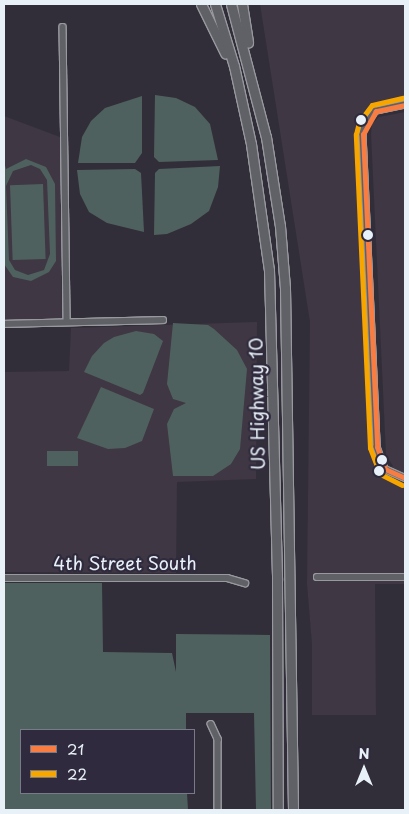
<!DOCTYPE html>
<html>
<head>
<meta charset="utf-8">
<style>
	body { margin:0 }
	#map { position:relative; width:409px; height:814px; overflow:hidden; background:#312e39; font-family:"Playpen Sans",sans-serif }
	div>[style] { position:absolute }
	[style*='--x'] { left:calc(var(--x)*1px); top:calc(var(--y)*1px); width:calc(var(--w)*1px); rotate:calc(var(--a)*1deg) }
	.built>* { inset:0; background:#3f3743 }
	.green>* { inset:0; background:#4f615e; transform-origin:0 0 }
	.roads { filter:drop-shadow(1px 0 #98999f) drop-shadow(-1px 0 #98999f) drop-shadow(0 1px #98999f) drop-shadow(0 -1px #98999f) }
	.minor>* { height:5.5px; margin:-2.75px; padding:0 2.75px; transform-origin:2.75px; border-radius:2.75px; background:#606067 }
	.highway>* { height:9px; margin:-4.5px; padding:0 4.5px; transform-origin:4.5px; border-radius:4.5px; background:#606067 }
	.bus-1>* { height:5px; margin:-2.5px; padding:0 2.5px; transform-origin:2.5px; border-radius:2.5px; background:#f77d43 }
	.bus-2>* { height:5px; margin:-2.5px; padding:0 2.5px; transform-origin:2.5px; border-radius:2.5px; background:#f7a600 }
	.dots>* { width:14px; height:14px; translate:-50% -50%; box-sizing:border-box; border:2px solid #2f2a3d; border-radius:50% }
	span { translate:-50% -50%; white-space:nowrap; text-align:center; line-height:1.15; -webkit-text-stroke:4.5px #2f2a3d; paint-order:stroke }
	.street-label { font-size:18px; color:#e8f1f8 }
	.frame { position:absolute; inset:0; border:5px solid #e8f1f8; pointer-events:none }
	.legend { position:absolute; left:20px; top:729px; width:175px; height:65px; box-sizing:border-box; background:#2f2a3d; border:1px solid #797a88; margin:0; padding:6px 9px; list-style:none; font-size:15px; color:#e8f1f8 }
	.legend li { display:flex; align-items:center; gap:10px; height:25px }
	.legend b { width:25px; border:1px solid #797a88 }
	.north { position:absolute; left:339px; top:744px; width:50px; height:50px; -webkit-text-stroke:4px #2f2a3d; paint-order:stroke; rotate:0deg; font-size:14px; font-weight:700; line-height:20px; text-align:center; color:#e8f1f8 }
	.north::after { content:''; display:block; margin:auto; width:18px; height:22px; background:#e8f1f8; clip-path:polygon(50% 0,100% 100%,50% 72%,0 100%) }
</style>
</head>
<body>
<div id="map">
	<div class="built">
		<i style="clip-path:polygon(260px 4px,405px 4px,405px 102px,385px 103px,372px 109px,362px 119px,358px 135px,373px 462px,379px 474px,393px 466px,386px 455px,371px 134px,372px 124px,379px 117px,405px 112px,405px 584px,375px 584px,376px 715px,312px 715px,312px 644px,307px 584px,310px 322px)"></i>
		<i style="clip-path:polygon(4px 116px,60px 137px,62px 319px,4px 320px)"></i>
		<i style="clip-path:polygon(257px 322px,256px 479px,177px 482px,176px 573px,4px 572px,4px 372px,69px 371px,71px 328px)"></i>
	</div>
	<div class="green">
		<i style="clip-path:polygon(155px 95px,176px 98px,195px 107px,210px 124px,218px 160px,159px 162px,154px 157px)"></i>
		<i style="clip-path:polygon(142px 96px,142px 153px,135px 163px,78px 163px,82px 137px,91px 121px,105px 108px)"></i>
		<i style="clip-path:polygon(evenodd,26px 159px,46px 167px,55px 184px,56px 261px,49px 272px,31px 281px,13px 277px,4px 264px,4px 162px,6px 169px,26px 159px,31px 165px,40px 169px,47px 180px,50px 254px,44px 270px,28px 275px,15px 270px,9px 260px,6px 186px,13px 171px,31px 165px)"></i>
		<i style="clip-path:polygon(220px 166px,218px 187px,209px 211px,191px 224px,167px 234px,154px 235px,155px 173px,159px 169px)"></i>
		<i style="clip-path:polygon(135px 169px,141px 173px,144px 232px,107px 223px,89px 212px,80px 194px,77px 170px)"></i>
		<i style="left:43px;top:184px;width:75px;height:33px;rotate:88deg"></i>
		<i style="clip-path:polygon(173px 323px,208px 325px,214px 329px,237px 350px,247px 369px,240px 449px,231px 464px,213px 476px,173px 476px,167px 424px,174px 409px,186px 403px,173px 399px,167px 384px)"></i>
		<i style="clip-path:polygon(136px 331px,154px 334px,163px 341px,143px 393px,140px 395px,84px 372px,92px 356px,104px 343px,114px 337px)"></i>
		<i style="clip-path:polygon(101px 387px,154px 409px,142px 441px,125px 448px,108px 449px,77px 438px)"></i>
		<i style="left:78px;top:451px;width:15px;height:31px;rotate:90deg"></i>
		<i style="clip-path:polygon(4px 583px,102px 583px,103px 652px,172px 653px,176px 672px,176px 634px,270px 635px,271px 810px,256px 810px,254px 713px,186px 713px,186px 730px,21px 730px,21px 793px,187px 793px,188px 810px,4px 810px)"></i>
	</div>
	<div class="roads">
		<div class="minor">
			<i style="--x:63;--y:27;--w:295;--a:89.2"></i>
			<i style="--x:405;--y:105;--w:30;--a:168"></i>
			<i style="--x:376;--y:111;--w:19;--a:126"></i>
			<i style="--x:365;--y:126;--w:8;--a:104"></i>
			<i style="--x:363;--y:134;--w:313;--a:87.4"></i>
			<i style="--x:377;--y:447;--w:23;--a:70"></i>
			<i style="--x:385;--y:469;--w:22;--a:24"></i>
			<i style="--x:4;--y:324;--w:159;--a:-1.4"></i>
			<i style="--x:317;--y:577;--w:88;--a:0"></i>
			<i style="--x:4;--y:578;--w:223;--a:0"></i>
			<i style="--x:227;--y:578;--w:19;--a:16"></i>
			<i style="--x:211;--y:724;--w:17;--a:65"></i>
			<i style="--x:218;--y:739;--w:71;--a:90"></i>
		</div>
		<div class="highway">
			<i style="--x:201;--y:4;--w:55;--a:63.9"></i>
			<i style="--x:215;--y:4;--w:65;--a:73"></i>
			<i style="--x:234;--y:66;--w:80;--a:77.7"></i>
			<i style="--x:251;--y:144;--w:127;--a:81.9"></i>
			<i style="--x:269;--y:270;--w:310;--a:88.5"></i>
			<i style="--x:277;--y:580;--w:230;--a:89.8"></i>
			<i style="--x:231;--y:4;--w:138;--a:75.3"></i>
			<i style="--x:266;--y:137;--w:90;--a:81.1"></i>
			<i style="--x:280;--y:226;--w:62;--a:85.4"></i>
			<i style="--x:285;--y:288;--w:522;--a:89.12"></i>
			<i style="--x:242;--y:4;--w:39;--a:81"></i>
		</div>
	</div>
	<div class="bus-1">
		<i style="--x:405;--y:105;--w:30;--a:168"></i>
		<i style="--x:376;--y:111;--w:26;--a:119"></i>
		<i style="--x:363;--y:134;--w:313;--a:87.4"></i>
		<i style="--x:377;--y:447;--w:23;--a:70"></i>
		<i style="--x:385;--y:469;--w:22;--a:24"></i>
	</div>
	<div class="bus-2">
		<i style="--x:402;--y:485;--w:25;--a:-153"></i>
		<i style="--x:380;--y:474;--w:28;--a:-111"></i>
		<i style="--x:370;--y:448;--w:314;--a:-92.6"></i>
		<i style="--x:356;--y:134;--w:12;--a:-76"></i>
		<i style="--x:359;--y:122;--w:21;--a:-53"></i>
		<i style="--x:372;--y:105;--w:32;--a:-13"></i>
	</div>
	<div class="dots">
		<i style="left:361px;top:120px;background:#e8f1f8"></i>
		<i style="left:368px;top:235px;background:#e8f1f8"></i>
		<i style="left:382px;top:460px;background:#e8f1f8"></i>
		<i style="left:379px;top:471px;background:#e8f1f8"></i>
	</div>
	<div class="street-label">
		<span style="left:257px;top:404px;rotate:-91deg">US Highway 10</span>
		<span style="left:125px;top:563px">4th Street South</span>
	</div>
	<div class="frame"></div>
	<ul class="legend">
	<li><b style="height:6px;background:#f77d43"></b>21</li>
	<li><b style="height:6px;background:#f7a600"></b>22</li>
	</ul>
	<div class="north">N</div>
</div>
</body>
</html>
